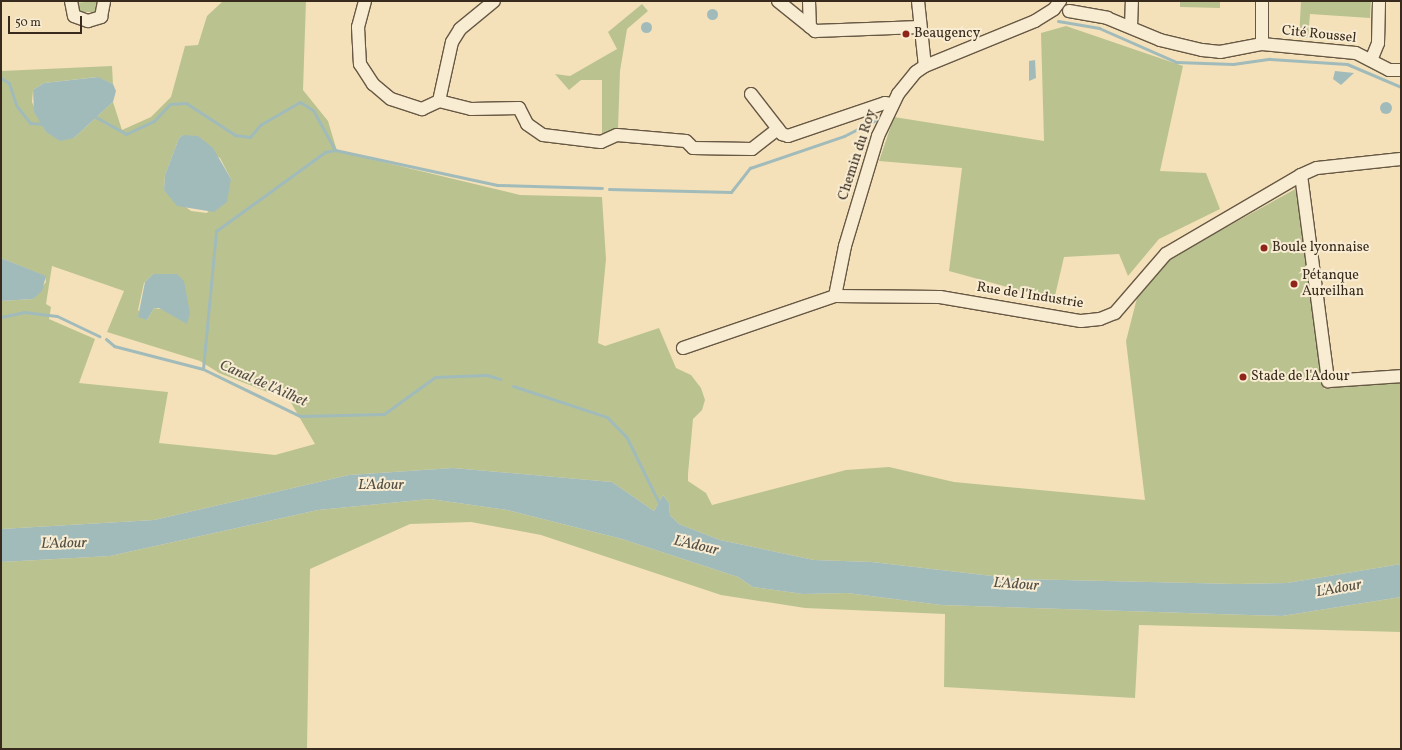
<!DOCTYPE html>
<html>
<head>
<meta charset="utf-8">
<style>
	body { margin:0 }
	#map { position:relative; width:1402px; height:750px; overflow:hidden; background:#f4e1ba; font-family:Vollkorn,serif }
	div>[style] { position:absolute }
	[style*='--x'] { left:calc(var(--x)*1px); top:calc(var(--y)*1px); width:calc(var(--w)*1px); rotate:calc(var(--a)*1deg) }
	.green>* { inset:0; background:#bac390 }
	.water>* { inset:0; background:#a1bbbb }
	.round { border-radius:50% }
	.stream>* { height:3px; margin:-1.5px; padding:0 1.5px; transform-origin:1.5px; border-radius:1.5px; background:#a1bbbb }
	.roads { filter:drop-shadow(1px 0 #675844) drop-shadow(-1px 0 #675844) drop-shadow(0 1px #675844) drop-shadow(0 -1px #675844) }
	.minor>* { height:12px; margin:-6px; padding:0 6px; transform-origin:6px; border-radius:6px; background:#f8ecd2 }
	.dots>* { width:11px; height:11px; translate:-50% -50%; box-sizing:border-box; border:2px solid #f8ecd2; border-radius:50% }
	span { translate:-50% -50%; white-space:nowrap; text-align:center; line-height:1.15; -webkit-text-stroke:4px #f8ecd2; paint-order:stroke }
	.poi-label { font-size:14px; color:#382a1c }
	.left { translate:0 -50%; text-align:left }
	.street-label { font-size:14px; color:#382a1c }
	.water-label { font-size:15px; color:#524e44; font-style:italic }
	.frame { position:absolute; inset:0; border:2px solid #382a1c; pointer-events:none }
	.scale { position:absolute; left:8px; top:16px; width:74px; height:18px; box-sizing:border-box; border:2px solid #382a1c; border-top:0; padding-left:5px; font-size:12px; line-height:14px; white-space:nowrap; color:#382a1c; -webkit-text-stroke:3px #f8ecd2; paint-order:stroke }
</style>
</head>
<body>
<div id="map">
	<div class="green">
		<i style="clip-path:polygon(97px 1px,100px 3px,96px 12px,77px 12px,74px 3px)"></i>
		<i style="clip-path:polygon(evenodd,223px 1px,306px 1px,303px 90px,328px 121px,337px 151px,520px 195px,602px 197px,606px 259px,598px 343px,605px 346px,659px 328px,676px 368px,691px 375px,701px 388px,705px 400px,702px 410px,693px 419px,688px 474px,688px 481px,706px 493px,712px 505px,846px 470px,889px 467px,954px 482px,1145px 500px,1126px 341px,1137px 298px,1172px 257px,1299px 187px,1324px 389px,1401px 381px,1401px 564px,1287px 583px,1237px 584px,1019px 579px,872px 562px,814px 560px,720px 540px,679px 524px,670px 515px,669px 503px,663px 495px,654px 511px,612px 482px,453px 468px,349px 475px,154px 520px,1px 529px,1px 301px,33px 299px,46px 282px,45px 276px,1px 258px,1px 71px,112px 66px,113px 84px,97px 77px,44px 83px,33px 90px,32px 102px,46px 132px,74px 138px,113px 102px,122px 130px,151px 117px,171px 97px,185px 46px,198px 45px,207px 16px,223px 1px,183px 135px,220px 158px,231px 179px,207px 213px,191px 211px,164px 190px,165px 175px,179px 138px,183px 135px,223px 1px,52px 266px,124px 291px,107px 332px,200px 361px,219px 373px,290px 401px,315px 444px,275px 455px,159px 443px,168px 392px,79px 383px,95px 339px,49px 319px,51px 307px,46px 304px,52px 266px,223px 1px,153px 274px,177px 274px,167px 310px,154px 308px,147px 320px,138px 310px,144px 283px,153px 274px)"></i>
		<i style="clip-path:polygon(1180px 1px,1220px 1px,1220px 8px,1180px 7px)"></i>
		<i style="clip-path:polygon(1301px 1px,1371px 1px,1370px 18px,1310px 14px,1308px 38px,1299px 38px)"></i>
		<i style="clip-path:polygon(642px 4px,648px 11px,627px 29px,620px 71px,618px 129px,602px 137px,602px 80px,581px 80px,569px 90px,555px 74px,570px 76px,617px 49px,608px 32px)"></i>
		<i style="clip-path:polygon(1066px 26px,1183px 66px,1160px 171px,1206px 173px,1220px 209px,1159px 239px,1128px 276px,1119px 254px,1064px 257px,1054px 300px,949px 271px,962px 168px,879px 161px,894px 117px,1044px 141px,1041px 33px)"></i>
		<i style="clip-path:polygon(430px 499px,507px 510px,622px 539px,738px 577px,753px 587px,803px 594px,847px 593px,941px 605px,1282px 616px,1401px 597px,1401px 632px,1139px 625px,1135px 698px,944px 687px,945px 614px,805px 608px,721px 595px,541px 535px,471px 522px,410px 524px,310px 569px,307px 749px,1px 749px,1px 562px,110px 556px,318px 510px)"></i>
	</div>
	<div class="water">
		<i class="round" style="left:706.5px;top:8.5px;width:11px;height:11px"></i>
		<i class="round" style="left:640.5px;top:21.5px;width:11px;height:11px"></i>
		<i style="clip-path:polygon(1035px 60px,1036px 78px,1029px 81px,1029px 61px)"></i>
		<i style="clip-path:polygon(1335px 71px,1354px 73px,1341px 85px,1333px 79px)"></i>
		<i style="clip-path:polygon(98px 77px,113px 84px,116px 91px,113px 102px,74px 138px,60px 141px,46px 132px,34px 112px,33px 90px,44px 83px)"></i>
		<i class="round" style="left:1380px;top:102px;width:12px;height:12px"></i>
		<i style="clip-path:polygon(183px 135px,198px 136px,213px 148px,231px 179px,227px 202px,214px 212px,177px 206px,164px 190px,165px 175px,179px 138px)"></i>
		<i style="clip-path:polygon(1px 258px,46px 276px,42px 291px,33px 299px,1px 301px)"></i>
		<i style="clip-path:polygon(153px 274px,177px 274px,184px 281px,190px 313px,187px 324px,159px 308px,154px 308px,147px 320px,138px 317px,145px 282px)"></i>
		<i style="clip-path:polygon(453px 468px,612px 482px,654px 511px,663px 495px,669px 503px,670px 515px,679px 524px,720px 540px,814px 560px,872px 562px,1019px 579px,1237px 584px,1287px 583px,1401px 564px,1401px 597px,1282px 616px,941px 605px,847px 593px,803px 594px,753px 587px,738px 577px,622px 539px,507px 510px,430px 499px,318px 510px,110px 556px,1px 562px,1px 529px,154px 520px,349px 475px)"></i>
	</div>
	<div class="stream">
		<i style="--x:1058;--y:21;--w:42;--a:9.7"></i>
		<i style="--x:1099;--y:28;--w:84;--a:23.8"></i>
		<i style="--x:1176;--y:62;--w:57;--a:2"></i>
		<i style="--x:1233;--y:64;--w:37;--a:-8"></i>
		<i style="--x:1270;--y:59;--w:77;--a:3.7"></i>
		<i style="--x:1347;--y:64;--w:59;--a:23.1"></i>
		<i style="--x:1;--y:78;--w:9;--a:32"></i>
		<i style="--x:9;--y:83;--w:23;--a:72"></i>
		<i style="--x:16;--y:105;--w:23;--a:52"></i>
		<i style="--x:30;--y:123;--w:15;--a:4"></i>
		<i style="--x:92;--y:115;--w:39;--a:29"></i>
		<i style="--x:126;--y:134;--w:31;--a:-25"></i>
		<i style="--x:154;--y:121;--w:23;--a:-47"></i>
		<i style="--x:170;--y:104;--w:16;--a:-4"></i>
		<i style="--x:186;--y:103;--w:59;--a:33.1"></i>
		<i style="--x:235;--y:135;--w:15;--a:8"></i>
		<i style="--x:250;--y:137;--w:16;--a:-50"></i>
		<i style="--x:260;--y:125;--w:46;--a:-29.9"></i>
		<i style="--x:300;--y:102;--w:15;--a:32"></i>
		<i style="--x:313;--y:110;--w:46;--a:61.2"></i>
		<i style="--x:609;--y:189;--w:122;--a:1.4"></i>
		<i style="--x:731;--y:192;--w:31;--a:-52"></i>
		<i style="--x:750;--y:168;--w:99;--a:-18.8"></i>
		<i style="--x:844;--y:136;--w:39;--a:-27"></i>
		<i style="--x:1;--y:317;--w:24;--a:-12"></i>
		<i style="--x:24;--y:312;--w:33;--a:7"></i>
		<i style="--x:57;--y:316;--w:47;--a:25.5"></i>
		<i style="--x:106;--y:339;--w:11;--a:41"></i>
		<i style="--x:114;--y:346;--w:92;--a:14.5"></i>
		<i style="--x:203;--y:369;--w:108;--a:25.9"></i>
		<i style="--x:300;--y:416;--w:84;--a:-1.4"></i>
		<i style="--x:384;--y:414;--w:63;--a:-36"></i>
		<i style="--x:435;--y:377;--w:52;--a:-2.2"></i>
		<i style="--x:487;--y:375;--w:14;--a:17"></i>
		<i style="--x:203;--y:369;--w:139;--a:-84.6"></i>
		<i style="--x:216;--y:231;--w:135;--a:-35.9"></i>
		<i style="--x:325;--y:152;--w:10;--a:-11"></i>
		<i style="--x:335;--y:150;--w:166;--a:12.2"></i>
		<i style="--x:497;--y:185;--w:105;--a:1.6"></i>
		<i style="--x:513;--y:386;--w:99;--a:18.3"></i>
		<i style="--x:607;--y:417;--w:29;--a:46"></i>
		<i style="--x:627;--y:438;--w:75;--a:63.8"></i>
	</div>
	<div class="roads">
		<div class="minor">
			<i style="--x:71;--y:1;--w:15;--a:79"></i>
			<i style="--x:74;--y:16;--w:15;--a:20"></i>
			<i style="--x:88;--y:21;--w:14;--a:-17"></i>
			<i style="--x:101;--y:17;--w:16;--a:-79"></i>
			<i style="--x:365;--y:1;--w:27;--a:105"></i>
			<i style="--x:358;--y:27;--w:37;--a:87"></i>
			<i style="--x:360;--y:64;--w:24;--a:57"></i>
			<i style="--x:373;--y:84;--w:23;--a:40"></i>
			<i style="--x:391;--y:99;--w:33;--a:18"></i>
			<i style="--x:422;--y:109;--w:19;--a:-25"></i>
			<i style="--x:439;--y:101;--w:60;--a:-77.6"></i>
			<i style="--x:452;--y:42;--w:15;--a:-58"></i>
			<i style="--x:460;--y:29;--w:44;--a:-39.5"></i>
			<i style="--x:778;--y:1;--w:48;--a:39"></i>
			<i style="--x:815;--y:31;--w:105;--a:-2.2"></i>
			<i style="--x:809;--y:1;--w:26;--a:88"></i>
			<i style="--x:918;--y:1;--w:65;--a:83.9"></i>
			<i style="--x:1069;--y:11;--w:39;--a:10"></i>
			<i style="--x:1107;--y:18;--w:57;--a:22.5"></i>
			<i style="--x:1160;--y:40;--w:43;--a:13.4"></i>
			<i style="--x:1202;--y:50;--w:18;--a:6"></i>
			<i style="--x:1220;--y:52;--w:43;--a:-10.8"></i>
			<i style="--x:1262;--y:44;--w:94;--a:5.5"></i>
			<i style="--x:1356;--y:53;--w:37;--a:27"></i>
			<i style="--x:1389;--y:70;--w:12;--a:0"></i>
			<i style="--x:1131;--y:27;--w:26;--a:-88"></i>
			<i style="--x:1262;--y:44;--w:43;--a:-90"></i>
			<i style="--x:1372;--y:58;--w:16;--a:-68"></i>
			<i style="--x:1378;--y:43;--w:42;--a:-88.6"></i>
			<i style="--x:751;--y:94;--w:51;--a:52.2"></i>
			<i style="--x:782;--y:134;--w:6;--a:18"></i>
			<i style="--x:788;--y:136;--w:102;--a:-18.8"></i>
			<i style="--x:885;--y:103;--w:6;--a:9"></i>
			<i style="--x:439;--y:101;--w:33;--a:14"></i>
			<i style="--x:471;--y:109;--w:48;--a:-1.2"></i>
			<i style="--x:519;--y:108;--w:18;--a:63"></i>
			<i style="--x:527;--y:124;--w:19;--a:35"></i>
			<i style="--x:543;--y:135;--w:58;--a:6.9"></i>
			<i style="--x:601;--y:142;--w:17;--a:-24"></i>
			<i style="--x:617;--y:135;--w:69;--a:5"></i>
			<i style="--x:686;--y:141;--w:10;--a:45"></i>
			<i style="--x:693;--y:148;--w:59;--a:1"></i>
			<i style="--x:752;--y:149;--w:33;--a:-38"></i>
			<i style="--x:1301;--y:175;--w:208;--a:82.5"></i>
			<i style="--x:1328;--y:381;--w:73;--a:-3.9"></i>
			<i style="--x:835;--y:296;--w:51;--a:-78.7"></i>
			<i style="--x:845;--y:246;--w:115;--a:-73.3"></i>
			<i style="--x:878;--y:136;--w:47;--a:-64.5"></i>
			<i style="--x:898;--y:94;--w:28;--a:-51"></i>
			<i style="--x:916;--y:72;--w:11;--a:-34"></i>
			<i style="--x:925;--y:66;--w:119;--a:-22.2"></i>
			<i style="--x:1035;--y:21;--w:22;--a:-32"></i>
			<i style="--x:1054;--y:9;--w:10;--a:-53"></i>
			<i style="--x:683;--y:348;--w:161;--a:-18.9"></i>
			<i style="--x:835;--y:296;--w:105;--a:0.5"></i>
			<i style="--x:940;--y:297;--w:143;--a:9.7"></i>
			<i style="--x:1081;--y:321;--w:19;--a:-6"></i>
			<i style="--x:1100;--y:319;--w:16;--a:-22"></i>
			<i style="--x:1115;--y:313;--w:78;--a:-49.2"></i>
			<i style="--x:1166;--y:254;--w:156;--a:-30.3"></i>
			<i style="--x:1301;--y:175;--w:17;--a:-24"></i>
			<i style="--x:1317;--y:168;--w:84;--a:-6.1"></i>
		</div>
	</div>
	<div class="dots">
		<i style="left:906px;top:34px;background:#8f2418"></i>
		<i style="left:1264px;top:248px;background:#8f2418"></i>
		<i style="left:1294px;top:284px;background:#8f2418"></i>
		<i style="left:1243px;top:377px;background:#8f2418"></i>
	</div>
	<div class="poi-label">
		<span class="left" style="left:914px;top:34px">Beaugency</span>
		<span class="left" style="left:1272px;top:248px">Boule lyonnaise</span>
		<span class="left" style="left:1302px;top:284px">Pétanque<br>Aureilhan</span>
		<span class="left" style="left:1251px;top:377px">Stade de l'Adour</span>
	</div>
	<div class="street-label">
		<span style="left:1319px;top:35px;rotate:6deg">Cité Roussel</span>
		<span style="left:858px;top:155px;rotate:-72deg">Chemin du Roy</span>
		<span style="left:1030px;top:296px;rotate:9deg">Rue de l'Industrie</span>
	</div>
	<div class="water-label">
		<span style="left:263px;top:384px;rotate:24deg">Canal de l'Ailhet</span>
		<span style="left:381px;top:486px">L'Adour</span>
		<span style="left:64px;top:544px;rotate:-1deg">L'Adour</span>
		<span style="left:696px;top:546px;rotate:13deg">L'Adour</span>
		<span style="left:1016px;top:585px;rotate:4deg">L'Adour</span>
		<span style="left:1339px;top:589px;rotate:-10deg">L'Adour</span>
	</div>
	<div class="frame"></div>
	<div class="scale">50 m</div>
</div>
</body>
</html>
